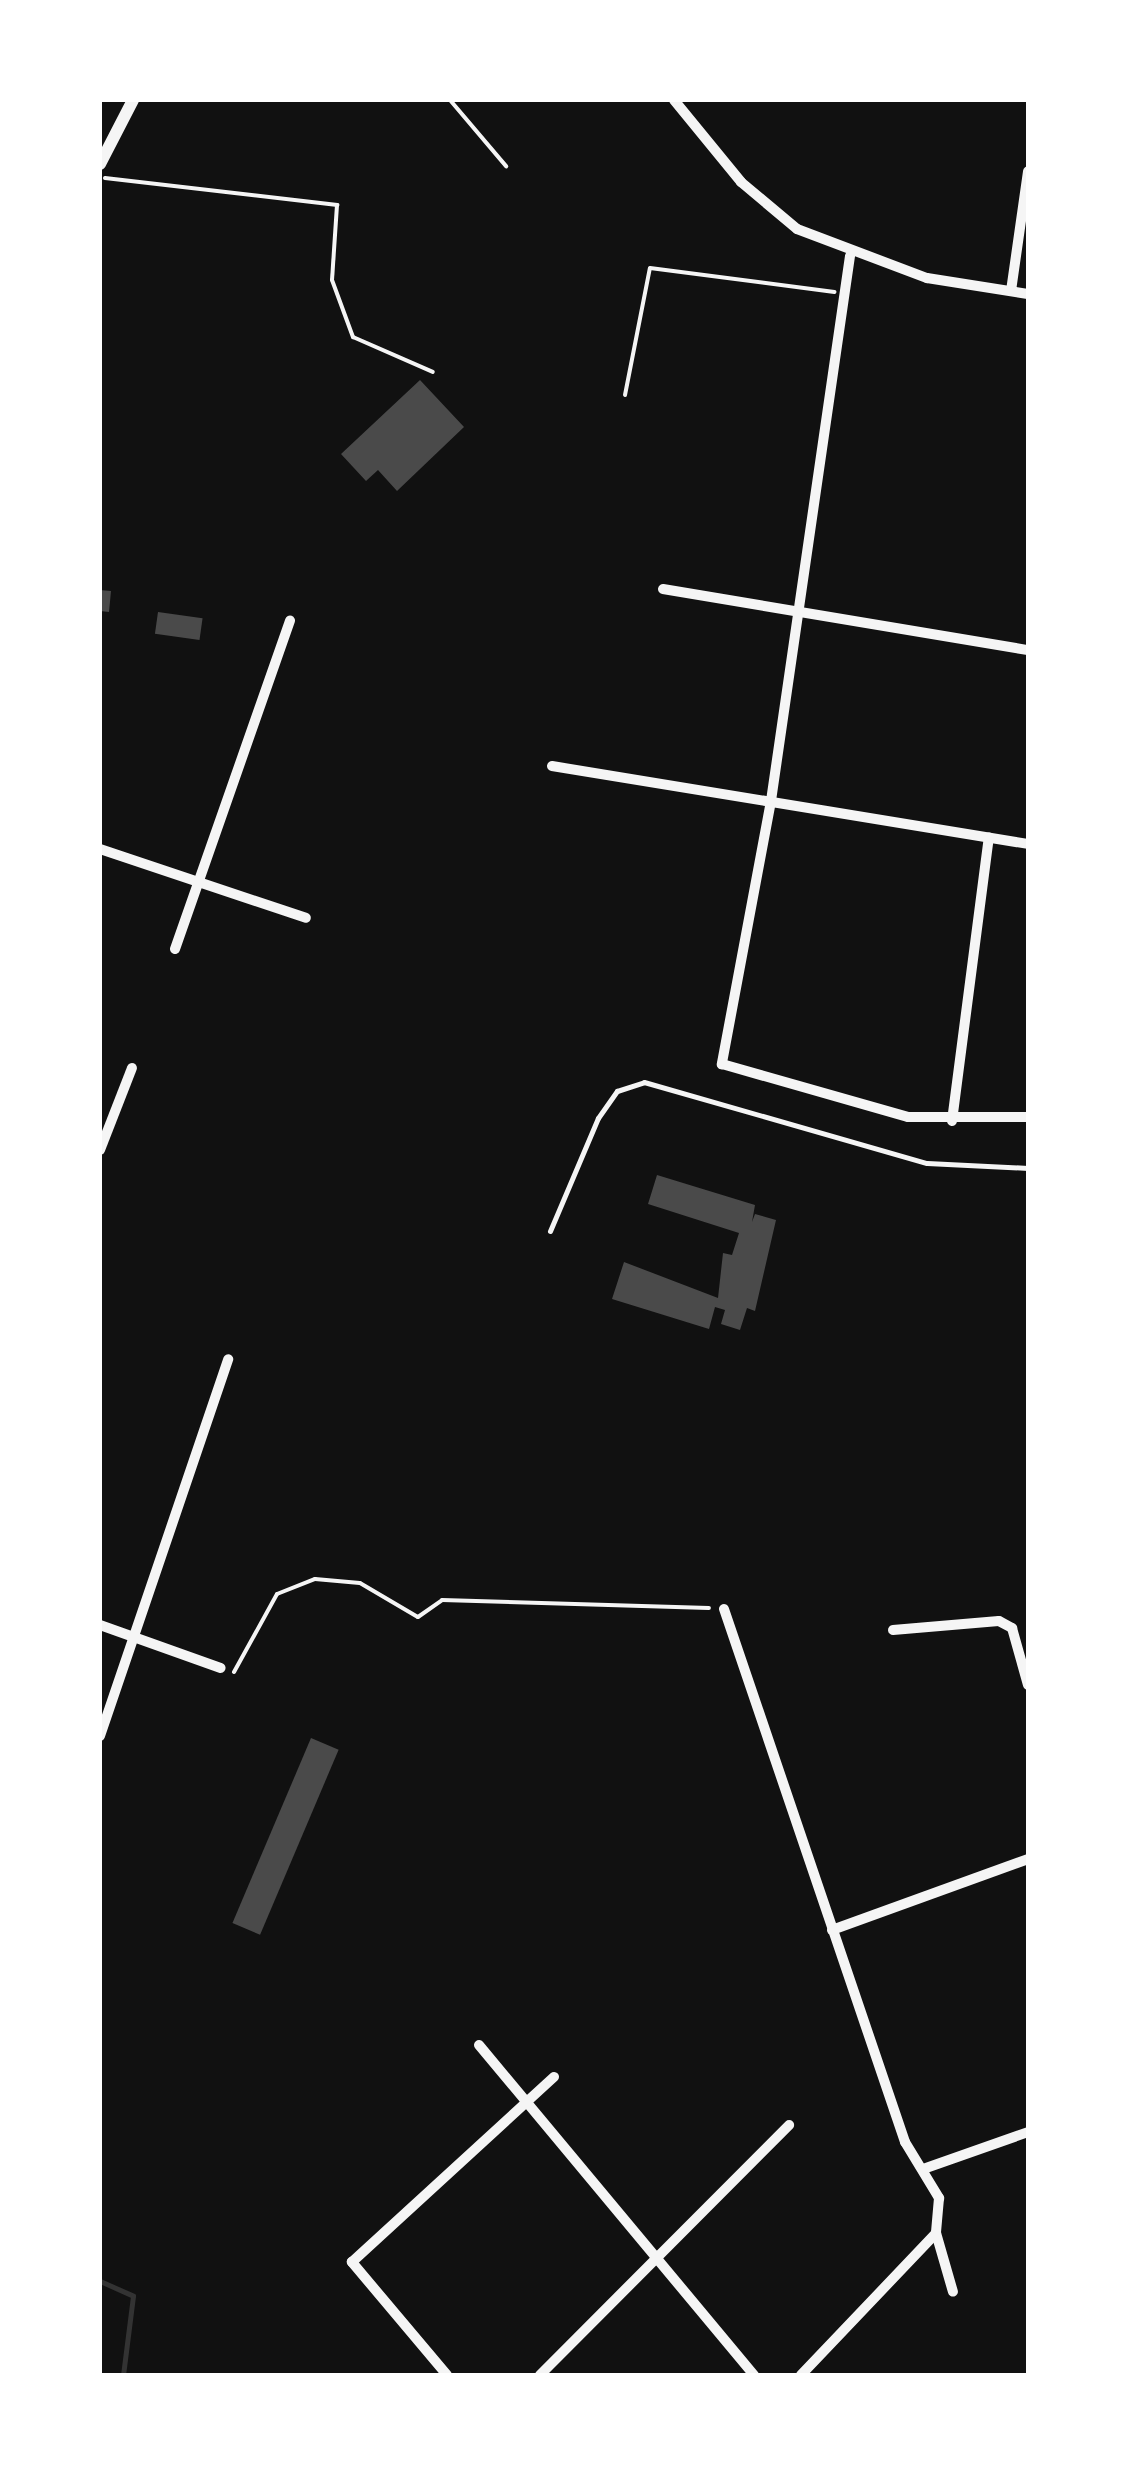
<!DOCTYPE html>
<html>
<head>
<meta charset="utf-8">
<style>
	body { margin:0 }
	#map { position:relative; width:1128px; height:2475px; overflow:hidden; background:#111; font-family:Arial,sans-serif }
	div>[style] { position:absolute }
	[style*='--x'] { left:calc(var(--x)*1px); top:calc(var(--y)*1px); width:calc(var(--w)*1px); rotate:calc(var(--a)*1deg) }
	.stream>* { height:5px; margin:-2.5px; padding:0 2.5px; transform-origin:2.5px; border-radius:2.5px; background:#333 }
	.building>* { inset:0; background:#4a4a4a; transform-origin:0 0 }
	.path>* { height:4px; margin:-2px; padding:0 2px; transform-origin:2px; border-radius:2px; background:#f5f5f5 }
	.service>* { height:5px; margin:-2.5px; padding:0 2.5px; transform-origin:2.5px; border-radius:2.5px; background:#f5f5f5 }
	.minor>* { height:10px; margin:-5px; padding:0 5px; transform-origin:5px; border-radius:5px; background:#f5f5f5 }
	.tertiary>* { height:12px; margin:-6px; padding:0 6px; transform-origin:6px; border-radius:6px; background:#f5f5f5 }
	span { translate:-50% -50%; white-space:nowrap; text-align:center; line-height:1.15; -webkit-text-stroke:8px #fff; paint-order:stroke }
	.frame { position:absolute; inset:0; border:102px solid #fff; pointer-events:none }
</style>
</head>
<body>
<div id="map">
	<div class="stream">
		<i style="--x:100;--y:2281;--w:36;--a:24"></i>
		<i style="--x:133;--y:2296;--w:80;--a:97.2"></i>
	</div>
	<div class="building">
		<i style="clip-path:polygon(420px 380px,464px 427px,397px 491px,378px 470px,366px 481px,341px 454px)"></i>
		<i style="clip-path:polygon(100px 590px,111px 591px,109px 612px,100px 611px)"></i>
		<i style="left:158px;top:612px;width:45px;height:22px;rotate:8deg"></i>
		<i style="clip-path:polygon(657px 1175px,755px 1205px,752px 1222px,755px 1214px,776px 1220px,755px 1311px,747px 1308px,740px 1330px,721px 1324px,725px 1310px,715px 1307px,709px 1329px,612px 1299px,624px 1262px,718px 1298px,723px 1253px,732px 1255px,739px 1233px,648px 1204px)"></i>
		<i style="left:311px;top:1738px;width:30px;height:201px;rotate:23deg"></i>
	</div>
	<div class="path">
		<i style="--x:450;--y:100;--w:87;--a:49.7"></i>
		<i style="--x:105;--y:178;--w:234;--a:6.6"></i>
		<i style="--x:337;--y:205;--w:75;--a:93.8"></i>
		<i style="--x:332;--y:280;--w:61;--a:69.8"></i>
		<i style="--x:353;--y:337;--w:87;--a:23.6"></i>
		<i style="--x:625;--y:395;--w:129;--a:-78.9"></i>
		<i style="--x:650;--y:268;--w:186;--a:7.4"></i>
		<i style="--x:234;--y:1672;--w:89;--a:-61.1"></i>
		<i style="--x:277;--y:1594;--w:41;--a:-21.5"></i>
		<i style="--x:315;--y:1579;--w:45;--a:5.1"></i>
		<i style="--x:360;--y:1583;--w:67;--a:30.4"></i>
		<i style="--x:418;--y:1617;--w:29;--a:-35"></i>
		<i style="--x:442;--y:1600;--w:267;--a:1.7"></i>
	</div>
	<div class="service">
		<i style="--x:550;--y:1231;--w:123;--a:-67"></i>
		<i style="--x:598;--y:1118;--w:33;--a:-55"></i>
		<i style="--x:617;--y:1091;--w:28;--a:-18"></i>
		<i style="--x:644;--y:1082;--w:294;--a:16"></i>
		<i style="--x:927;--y:1163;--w:101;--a:2.8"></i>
	</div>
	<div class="minor">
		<i style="--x:674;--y:100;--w:106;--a:50.7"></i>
		<i style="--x:741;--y:182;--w:73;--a:40"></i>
		<i style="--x:797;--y:229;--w:139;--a:20.7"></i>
		<i style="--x:927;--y:278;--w:102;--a:9"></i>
		<i style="--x:850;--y:256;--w:551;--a:98.25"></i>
		<i style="--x:771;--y:801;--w:268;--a:100.6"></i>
		<i style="--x:722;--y:1064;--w:193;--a:15.9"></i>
		<i style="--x:908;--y:1117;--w:120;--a:0"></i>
		<i style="--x:1011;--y:291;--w:121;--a:-81.9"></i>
		<i style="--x:663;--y:589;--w:370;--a:9.5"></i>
		<i style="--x:552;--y:766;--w:482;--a:9.3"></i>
		<i style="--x:100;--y:849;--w:217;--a:18.5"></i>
		<i style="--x:175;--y:949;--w:348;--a:-70.7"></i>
		<i style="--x:952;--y:1121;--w:286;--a:-82.6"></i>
		<i style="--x:100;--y:1150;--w:88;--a:-68.7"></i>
		<i style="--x:724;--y:1609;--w:563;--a:71.24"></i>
		<i style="--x:905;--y:2142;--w:66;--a:58.7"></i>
		<i style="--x:939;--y:2198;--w:35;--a:95"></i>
		<i style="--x:936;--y:2233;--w:61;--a:73.9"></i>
		<i style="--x:100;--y:1625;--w:128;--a:19.6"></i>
		<i style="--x:893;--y:1630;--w:106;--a:-4.9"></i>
		<i style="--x:999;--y:1621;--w:15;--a:28"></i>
		<i style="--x:1012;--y:1628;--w:59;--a:74.3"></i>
		<i style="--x:100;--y:1736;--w:398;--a:-71.2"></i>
		<i style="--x:832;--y:1930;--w:208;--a:-19.9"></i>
		<i style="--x:479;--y:2045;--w:430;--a:50.2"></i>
		<i style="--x:926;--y:2168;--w:108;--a:-19.4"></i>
		<i style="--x:447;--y:2375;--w:148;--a:-130.1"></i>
		<i style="--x:352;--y:2262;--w:274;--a:-42.5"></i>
		<i style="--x:540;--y:2375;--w:353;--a:-45.1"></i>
		<i style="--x:801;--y:2375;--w:196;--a:-46.4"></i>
	</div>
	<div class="tertiary">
		<i style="--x:100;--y:164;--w:72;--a:-62.7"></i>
	</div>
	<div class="frame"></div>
</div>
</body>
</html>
